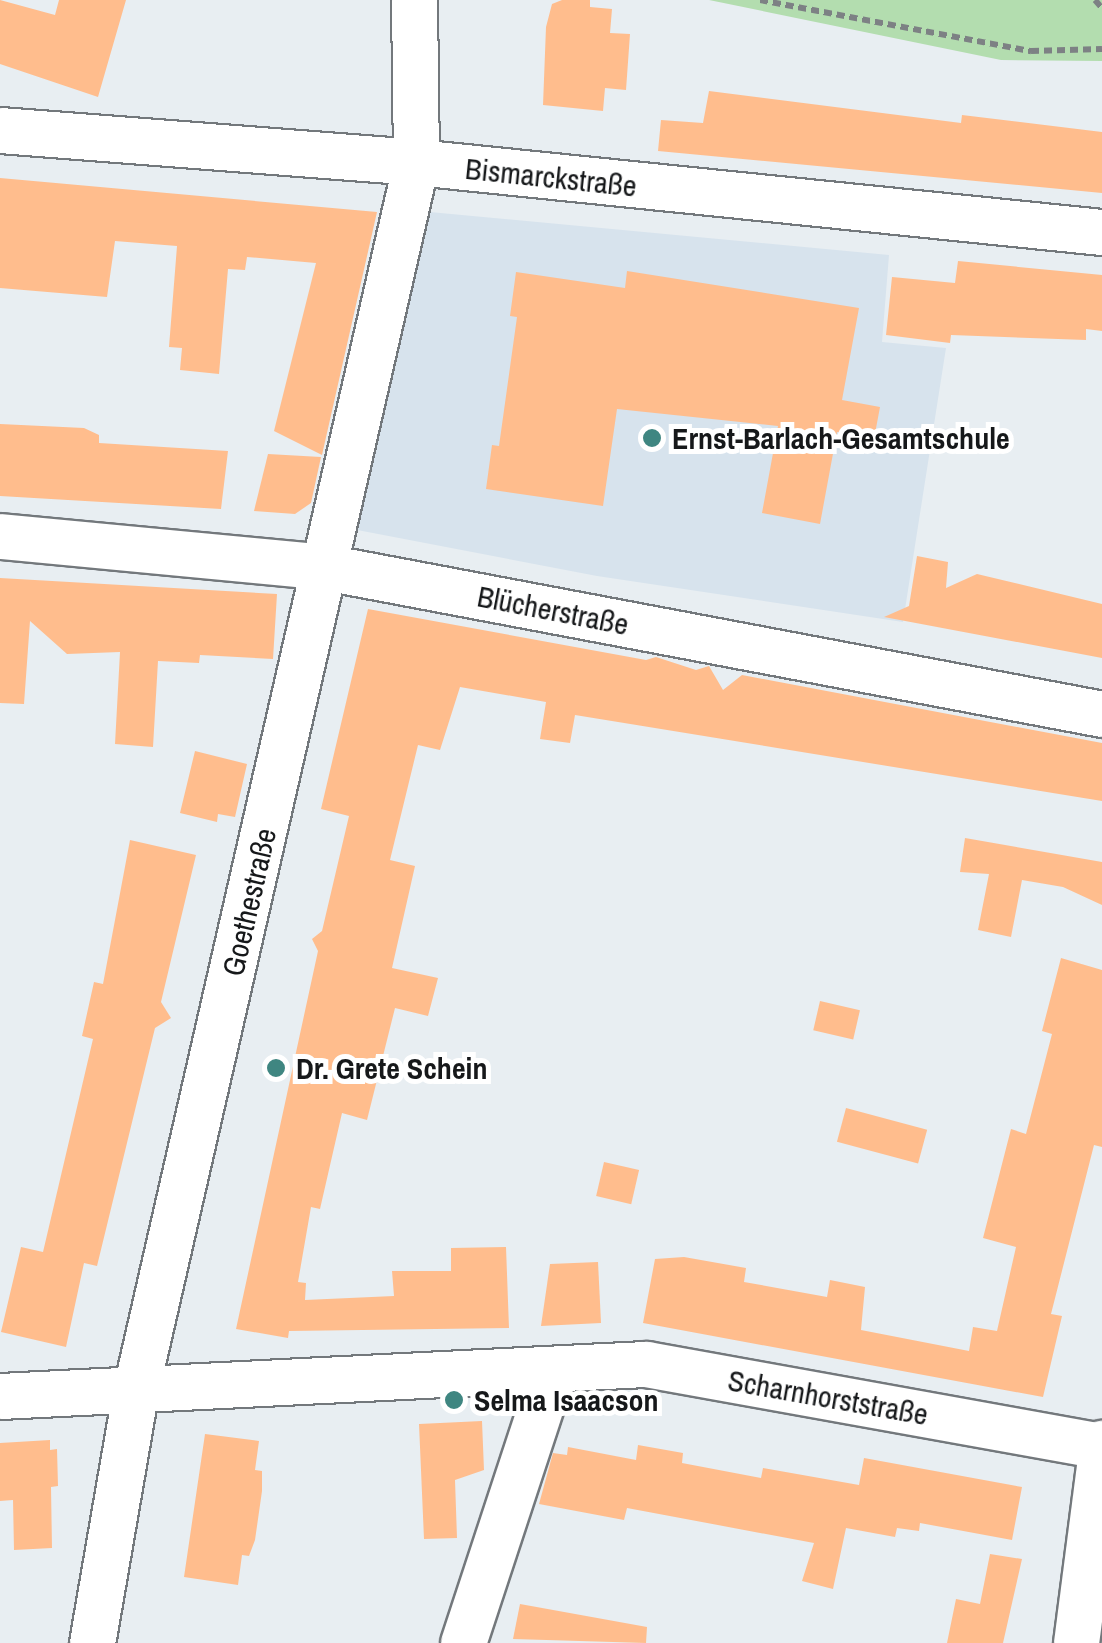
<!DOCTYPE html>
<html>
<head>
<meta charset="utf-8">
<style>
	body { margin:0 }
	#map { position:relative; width:1102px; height:1643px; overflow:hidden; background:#e8eef2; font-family:"Archivo Narrow",sans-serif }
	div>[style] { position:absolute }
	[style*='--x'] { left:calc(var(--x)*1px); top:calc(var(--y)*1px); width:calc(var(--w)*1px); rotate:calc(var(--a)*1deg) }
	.built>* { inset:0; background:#d7e3ed }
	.green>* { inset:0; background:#b3ddaf }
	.building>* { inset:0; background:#ffbd8d; transform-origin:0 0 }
	.path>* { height:6px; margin-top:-3px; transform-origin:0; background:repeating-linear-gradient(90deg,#7d8184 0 8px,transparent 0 13px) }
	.roads { filter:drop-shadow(2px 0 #73787c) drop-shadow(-2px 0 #73787c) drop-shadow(0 2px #73787c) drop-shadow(0 -2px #73787c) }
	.minor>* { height:45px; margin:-22.5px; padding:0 22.5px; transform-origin:22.5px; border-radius:22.5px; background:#fff }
	.dots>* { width:28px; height:28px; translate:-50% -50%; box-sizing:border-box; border:5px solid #fff; border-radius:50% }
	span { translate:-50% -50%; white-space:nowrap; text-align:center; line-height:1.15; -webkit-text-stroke:10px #fff; paint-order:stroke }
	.street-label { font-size:30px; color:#16181a }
	.poi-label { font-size:30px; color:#16181a; font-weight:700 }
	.left { translate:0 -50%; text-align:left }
</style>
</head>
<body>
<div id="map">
	<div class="built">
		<i style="clip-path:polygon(419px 211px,889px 255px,882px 342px,946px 348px,903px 622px,597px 576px,352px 529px)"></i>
	</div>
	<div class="green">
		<i style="clip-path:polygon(709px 0,1102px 0,1102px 61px,1001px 60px)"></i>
	</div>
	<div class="building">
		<i style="clip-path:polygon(0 0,55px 15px,59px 0,126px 0,98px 97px,0 64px)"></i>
		<i style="clip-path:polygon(562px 0,590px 0,590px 7px,612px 9px,610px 33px,630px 34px,626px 90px,605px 88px,603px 111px,543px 105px,546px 27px,552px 4px)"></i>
		<i style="clip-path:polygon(709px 91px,961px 123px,962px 115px,1102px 132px,1102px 193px,658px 151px,661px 120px,703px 123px)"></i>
		<i style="clip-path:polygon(0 178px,377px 212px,322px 455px,274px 431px,316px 263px,247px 257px,245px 270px,228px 269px,219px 374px,180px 370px,182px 348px,169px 347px,177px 246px,115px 241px,107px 297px,0 288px)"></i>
		<i style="clip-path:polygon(958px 261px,1102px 275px,1102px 331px,1086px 329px,1086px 340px,951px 335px,950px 343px,886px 335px,892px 277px,955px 283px)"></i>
		<i style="clip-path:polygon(627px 271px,859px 308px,842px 400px,880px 407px,874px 439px,837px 432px,820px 524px,762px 513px,778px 426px,617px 409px,603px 506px,486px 489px,492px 445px,499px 446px,517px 317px,510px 316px,516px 272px,625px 288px)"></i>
		<i style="clip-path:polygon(0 424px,84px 428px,99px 435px,99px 443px,228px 451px,221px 509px,0 496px)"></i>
		<i style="clip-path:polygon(268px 454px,321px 457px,311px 503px,295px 514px,254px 511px)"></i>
		<i style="clip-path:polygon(917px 556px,948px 562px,946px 588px,977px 574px,1102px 604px,1102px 658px,884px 617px,909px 606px)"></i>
		<i style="clip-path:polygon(0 578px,277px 594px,273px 659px,200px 655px,199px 663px,158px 661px,153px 747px,115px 744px,120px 652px,67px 654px,30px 621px,24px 704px,0 703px)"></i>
		<i style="clip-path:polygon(368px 609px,646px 660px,656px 657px,696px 670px,709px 666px,723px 690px,742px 675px,1102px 743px,1102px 801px,575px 715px,570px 743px,540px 739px,546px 702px,460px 687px,440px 750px,418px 745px,390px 860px,415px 866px,392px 968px,438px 978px,428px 1016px,395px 1008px,367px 1120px,342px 1113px,320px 1209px,311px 1207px,298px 1282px,306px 1283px,305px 1300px,394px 1296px,392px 1271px,451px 1271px,451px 1248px,506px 1247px,509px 1328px,289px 1331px,288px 1338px,236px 1329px,318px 951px,312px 939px,322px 931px,349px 816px,321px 809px)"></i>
		<i style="clip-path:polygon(195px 751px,247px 764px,235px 817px,218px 814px,217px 822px,180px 813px)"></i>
		<i style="clip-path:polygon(965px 838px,1102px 862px,1102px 905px,1063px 887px,1022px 880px,1011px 937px,978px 930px,989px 874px,960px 872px)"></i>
		<i style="clip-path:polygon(130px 840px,196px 855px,161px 1002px,171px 1018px,155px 1028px,97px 1266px,84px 1263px,66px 1347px,1px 1332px,21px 1247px,43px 1252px,93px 1039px,82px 1036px,94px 982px,103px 984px)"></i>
		<i style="clip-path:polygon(1061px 958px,1102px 970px,1102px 1147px,1094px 1145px,1051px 1314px,1062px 1316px,1043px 1397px,643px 1323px,655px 1259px,684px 1257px,746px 1268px,744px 1282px,827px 1297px,830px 1280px,865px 1287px,861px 1330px,969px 1351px,973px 1327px,997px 1331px,1016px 1247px,983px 1238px,1011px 1129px,1026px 1134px,1052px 1034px,1042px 1031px)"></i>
		<i style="left:820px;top:1001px;width:41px;height:30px;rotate:13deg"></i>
		<i style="left:846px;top:1108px;width:84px;height:35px;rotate:15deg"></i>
		<i style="left:604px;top:1162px;width:36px;height:35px;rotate:13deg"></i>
		<i style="clip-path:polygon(598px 1262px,601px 1323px,541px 1326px,550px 1264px)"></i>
		<i style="clip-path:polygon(482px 1421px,484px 1470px,455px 1480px,457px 1538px,424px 1539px,419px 1424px)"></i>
		<i style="clip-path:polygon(205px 1434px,259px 1441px,255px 1470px,262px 1471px,262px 1491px,255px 1540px,249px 1556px,242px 1555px,238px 1585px,184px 1577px)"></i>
		<i style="clip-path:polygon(50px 1440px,50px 1450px,57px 1449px,58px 1486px,51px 1487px,52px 1548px,14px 1550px,13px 1500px,0 1501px,0 1443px)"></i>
		<i style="clip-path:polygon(638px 1445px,683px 1453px,682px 1463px,761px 1478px,763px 1468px,859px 1485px,864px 1458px,1022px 1487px,1012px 1540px,920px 1523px,919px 1531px,897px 1528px,895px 1537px,846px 1528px,833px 1589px,802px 1581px,814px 1543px,627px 1508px,624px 1520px,539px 1504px,553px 1453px,567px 1455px,568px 1447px,636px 1460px)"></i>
		<i style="clip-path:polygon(990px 1554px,1022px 1559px,1003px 1643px,947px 1643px,956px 1599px,980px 1604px)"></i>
		<i style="clip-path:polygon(520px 1604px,647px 1627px,646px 1643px,513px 1639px)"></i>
	</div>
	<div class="path">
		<i style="--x:760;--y:0;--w:276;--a:10.7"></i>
		<i style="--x:1031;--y:51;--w:71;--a:-1.6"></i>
		<i style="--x:1095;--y:0;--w:11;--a:49"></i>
	</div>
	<div class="roads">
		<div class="minor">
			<i style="--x:0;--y:130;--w:417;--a:4.4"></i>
			<i style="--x:416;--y:162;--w:690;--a:5.83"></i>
			<i style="--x:0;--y:536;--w:326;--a:5.4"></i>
			<i style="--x:325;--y:567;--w:791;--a:10.71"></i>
			<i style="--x:0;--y:1396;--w:647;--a:-2.84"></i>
			<i style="--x:646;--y:1364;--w:462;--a:10.2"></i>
			<i style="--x:92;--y:1643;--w:254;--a:-80.2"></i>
			<i style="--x:135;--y:1393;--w:1263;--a:-77.14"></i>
			<i style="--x:416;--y:162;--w:162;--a:-90.7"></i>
			<i style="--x:463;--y:1643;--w:288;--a:-71.8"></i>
			<i style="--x:1076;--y:1643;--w:202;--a:-82.6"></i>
		</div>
	</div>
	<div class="dots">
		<i style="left:652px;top:438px;background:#3f8681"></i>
		<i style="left:276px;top:1068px;background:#3f8681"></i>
		<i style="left:454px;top:1400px;background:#3f8681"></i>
	</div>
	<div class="street-label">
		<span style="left:551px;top:177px;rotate:6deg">Bismarckstraße</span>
		<span style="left:553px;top:610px;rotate:11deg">Blücherstraße</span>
		<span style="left:249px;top:902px;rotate:-77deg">Goethestraße</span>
		<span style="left:828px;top:1397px;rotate:10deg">Scharnhorststraße</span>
	</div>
	<div class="poi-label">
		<span class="left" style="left:672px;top:438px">Ernst-Barlach-Gesamtschule</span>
		<span class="left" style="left:296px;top:1068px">Dr. Grete Schein</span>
		<span class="left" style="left:474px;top:1400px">Selma Isaacson</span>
	</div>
</div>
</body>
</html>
